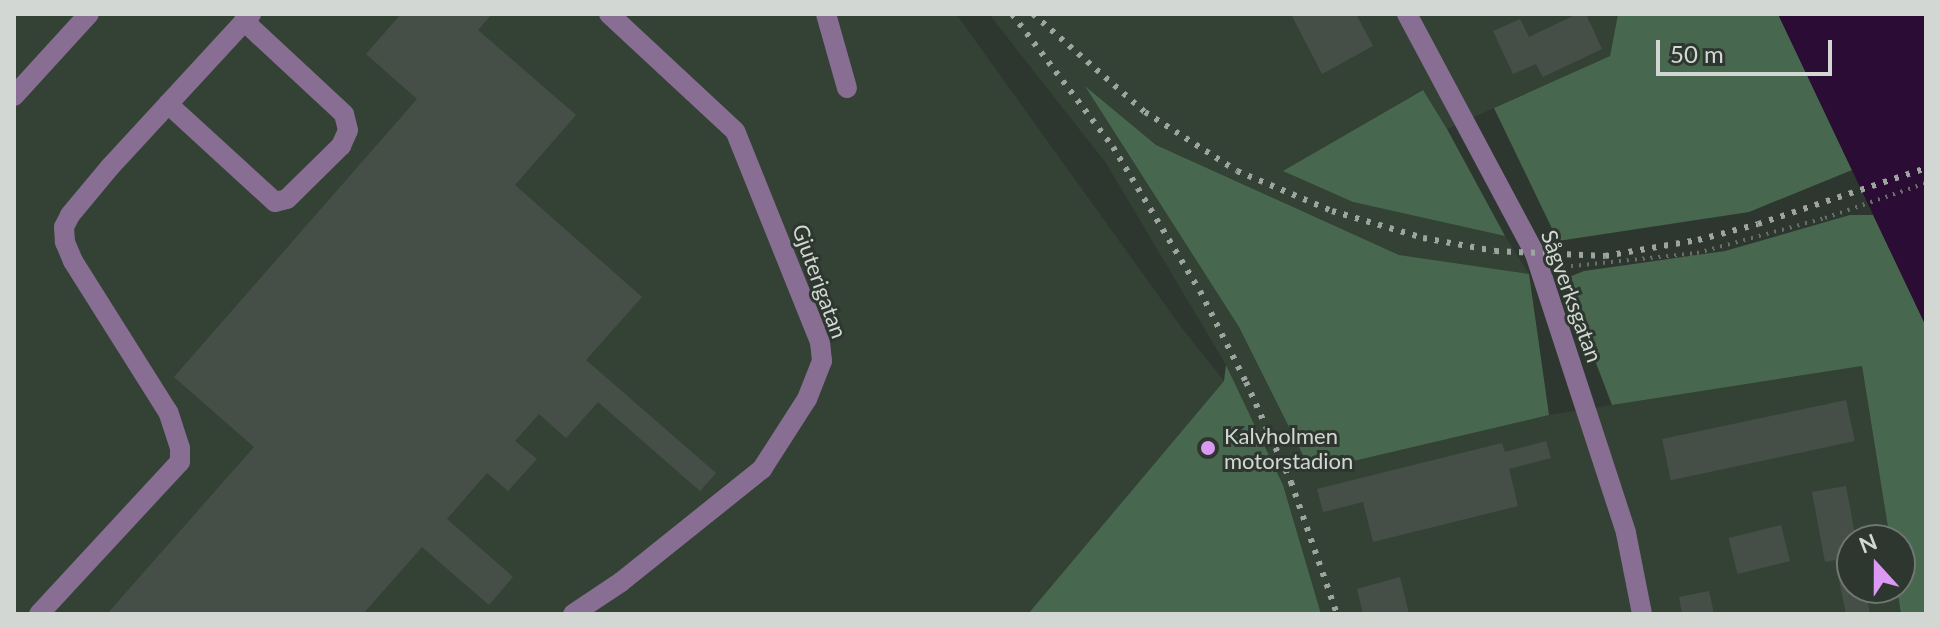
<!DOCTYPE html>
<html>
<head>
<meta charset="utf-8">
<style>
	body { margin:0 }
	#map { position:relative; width:1940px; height:628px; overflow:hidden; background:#2e372f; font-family:Lato,sans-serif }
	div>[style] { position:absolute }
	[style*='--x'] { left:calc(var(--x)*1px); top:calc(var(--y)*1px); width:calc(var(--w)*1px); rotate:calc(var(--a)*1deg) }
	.built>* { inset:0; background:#344236 }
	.green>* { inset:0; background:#48674f }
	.water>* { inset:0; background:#2a0c34 }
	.building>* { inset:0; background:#464f47; transform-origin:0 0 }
	.path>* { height:4px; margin-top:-2px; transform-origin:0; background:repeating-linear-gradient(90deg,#686f69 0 2px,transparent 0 8px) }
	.minor>* { height:20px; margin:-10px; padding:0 10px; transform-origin:10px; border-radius:10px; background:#886e92 }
	.rail>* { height:6px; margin-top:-3px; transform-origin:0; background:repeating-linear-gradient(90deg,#9ea49f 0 4px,transparent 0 12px) }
	.dots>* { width:22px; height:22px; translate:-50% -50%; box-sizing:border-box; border:4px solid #2e372f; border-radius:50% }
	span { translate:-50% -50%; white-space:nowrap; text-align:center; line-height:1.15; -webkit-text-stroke:6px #2e372f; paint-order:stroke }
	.street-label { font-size:22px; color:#d2d7d3 }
	.poi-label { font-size:22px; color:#d2d7d3 }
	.left { translate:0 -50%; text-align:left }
	.frame { position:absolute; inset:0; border:16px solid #d2d7d3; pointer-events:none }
	.north { position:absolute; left:1836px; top:524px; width:80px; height:80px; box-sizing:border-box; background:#2e372f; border:2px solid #707771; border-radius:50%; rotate:339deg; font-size:22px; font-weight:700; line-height:32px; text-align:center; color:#d2d7d3 }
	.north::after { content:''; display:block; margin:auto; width:28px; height:36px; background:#dc99f4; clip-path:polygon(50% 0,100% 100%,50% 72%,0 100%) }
	.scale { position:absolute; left:1656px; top:40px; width:176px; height:36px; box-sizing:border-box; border:4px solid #d2d7d3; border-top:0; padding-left:10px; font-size:24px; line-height:28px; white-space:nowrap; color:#d2d7d3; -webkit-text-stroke:6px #2e372f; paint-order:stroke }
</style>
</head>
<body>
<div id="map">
	<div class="built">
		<i style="clip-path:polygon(14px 14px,956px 14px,1181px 327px,1224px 381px,1028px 614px,14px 614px)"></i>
		<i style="clip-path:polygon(989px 14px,1618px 14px,1610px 56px,1447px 129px,1422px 90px,1284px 171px,1353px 202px,1505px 236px,1529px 274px,1399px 255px,1156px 145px,1088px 88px,1239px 327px,1311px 471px,1549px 415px,1862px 366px,1890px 540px,1852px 540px,1852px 588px,1897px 588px,1901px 614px,1321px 614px,1283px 485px,1226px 365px,1106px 163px)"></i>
	</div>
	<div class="green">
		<i style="clip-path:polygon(1618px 14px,1778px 14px,1852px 170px,1749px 212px,1558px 241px,1494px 108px,1610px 56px)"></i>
		<i style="clip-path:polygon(1085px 86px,1156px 145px,1399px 255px,1529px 274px,1549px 415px,1311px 471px,1239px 327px)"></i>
		<i style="clip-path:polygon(1423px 90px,1447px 129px,1505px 236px,1353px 202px,1283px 171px)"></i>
		<i style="clip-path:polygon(1850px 215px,1873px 215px,1926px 326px,1926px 614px,1901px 614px,1897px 588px,1900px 540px,1890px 540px,1862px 366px,1612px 405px,1564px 279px,1584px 271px,1725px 251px)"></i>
		<i style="clip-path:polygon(1226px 365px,1283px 485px,1321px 614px,1028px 614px,1224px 381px)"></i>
	</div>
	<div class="water">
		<i style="clip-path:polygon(1778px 14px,1926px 14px,1926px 326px,1923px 320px)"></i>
	</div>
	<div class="building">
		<i style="clip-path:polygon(401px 14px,492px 14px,478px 30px,576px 115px,515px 185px,642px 297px,586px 360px,716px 473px,700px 491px,598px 402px,566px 438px,539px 414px,515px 441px,537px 459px,508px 491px,487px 473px,447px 519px,513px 577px,489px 605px,422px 547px,363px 614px,107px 614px,254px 447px,174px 377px,417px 99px,366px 54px)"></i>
		<i style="clip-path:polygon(1291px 14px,1356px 14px,1373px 46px,1322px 74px)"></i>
		<i style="clip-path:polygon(1577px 14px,1586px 14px,1602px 49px,1543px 77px,1536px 64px,1513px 74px,1493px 31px,1520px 19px,1529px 37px)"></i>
		<i style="left:1846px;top:400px;width:42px;height:188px;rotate:78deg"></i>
		<i style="clip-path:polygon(1546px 441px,1551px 458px,1509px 469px,1518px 506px,1373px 542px,1363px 502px,1323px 512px,1317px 489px,1502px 443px,1505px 452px)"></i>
		<i style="clip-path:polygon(1846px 486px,1856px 540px,1852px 540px,1852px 588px,1865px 588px,1870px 614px,1846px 614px,1835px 560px,1825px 562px,1812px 492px)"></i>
		<i style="left:1781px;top:525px;width:37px;height:54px;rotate:76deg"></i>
		<i style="clip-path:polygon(1400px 577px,1409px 614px,1363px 614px,1357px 589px)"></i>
		<i style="clip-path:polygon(1709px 591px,1714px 614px,1682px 614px,1679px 597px)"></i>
	</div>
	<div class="path">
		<i style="--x:1563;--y:267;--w:135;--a:-6"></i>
		<i style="--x:1697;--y:253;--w:133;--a:-15.3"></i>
		<i style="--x:1825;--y:218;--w:107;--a:-19.1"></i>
	</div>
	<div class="minor">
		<i style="--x:826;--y:14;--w:77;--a:74.2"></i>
		<i style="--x:1407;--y:14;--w:272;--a:61.9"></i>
		<i style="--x:1535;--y:254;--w:293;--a:71.9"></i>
		<i style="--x:1626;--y:533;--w:83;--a:78.8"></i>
		<i style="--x:14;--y:96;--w:111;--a:-47.6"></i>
		<i style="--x:168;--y:104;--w:145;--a:42.5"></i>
		<i style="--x:275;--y:202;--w:12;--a:-14"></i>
		<i style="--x:287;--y:199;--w:76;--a:-44.5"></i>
		<i style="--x:341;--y:146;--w:17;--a:-66"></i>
		<i style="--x:348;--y:130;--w:16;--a:-104"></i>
		<i style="--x:344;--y:114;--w:137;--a:-137.1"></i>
		<i style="--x:39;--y:614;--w:207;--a:-47.2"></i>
		<i style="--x:180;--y:462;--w:14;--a:-90"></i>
		<i style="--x:180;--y:448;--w:38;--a:-108"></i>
		<i style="--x:168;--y:412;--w:178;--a:-122.2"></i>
		<i style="--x:73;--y:261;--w:21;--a:-113"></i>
		<i style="--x:65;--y:242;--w:15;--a:-94"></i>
		<i style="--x:64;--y:227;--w:13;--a:-63"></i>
		<i style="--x:70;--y:215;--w:62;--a:-50.2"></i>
		<i style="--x:110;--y:167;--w:208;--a:-47.3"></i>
		<i style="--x:573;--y:614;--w:58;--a:-33.7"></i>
		<i style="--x:621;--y:582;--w:181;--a:-38.7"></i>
		<i style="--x:762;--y:469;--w:83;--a:-57.3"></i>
		<i style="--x:807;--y:399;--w:41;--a:-68.5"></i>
		<i style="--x:822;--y:361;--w:19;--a:-96"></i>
		<i style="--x:820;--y:342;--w:227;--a:-111.9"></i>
		<i style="--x:735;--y:131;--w:172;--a:-137.1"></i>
	</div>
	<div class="rail">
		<i style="--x:1012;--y:14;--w:167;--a:52.8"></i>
		<i style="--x:1113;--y:147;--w:168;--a:58.9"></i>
		<i style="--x:1200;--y:291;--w:102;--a:63.2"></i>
		<i style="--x:1246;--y:382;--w:110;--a:65.8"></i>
		<i style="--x:1291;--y:482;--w:140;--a:70.8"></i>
		<i style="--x:1033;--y:14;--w:149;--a:41.2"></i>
		<i style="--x:1145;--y:112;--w:109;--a:32.7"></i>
		<i style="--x:1237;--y:171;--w:103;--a:22.8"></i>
		<i style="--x:1332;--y:211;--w:95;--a:16.5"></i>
		<i style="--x:1423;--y:238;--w:73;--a:10.2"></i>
		<i style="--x:1495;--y:251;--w:110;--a:2.6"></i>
		<i style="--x:1605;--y:256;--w:94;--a:-9.8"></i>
		<i style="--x:1698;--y:240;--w:62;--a:-14.9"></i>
		<i style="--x:1758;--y:224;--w:177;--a:-18.4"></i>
	</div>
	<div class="dots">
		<i style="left:1208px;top:448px;background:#dc99f4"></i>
	</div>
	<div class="street-label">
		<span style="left:820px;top:281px;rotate:70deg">Gjuterigatan</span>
		<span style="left:1572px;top:296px;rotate:70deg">Sågverksgatan</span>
	</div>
	<div class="poi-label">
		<span class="left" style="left:1224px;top:448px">Kalvholmen<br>motorstadion</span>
	</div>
	<div class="frame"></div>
	<div class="north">N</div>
	<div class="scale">50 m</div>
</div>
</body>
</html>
